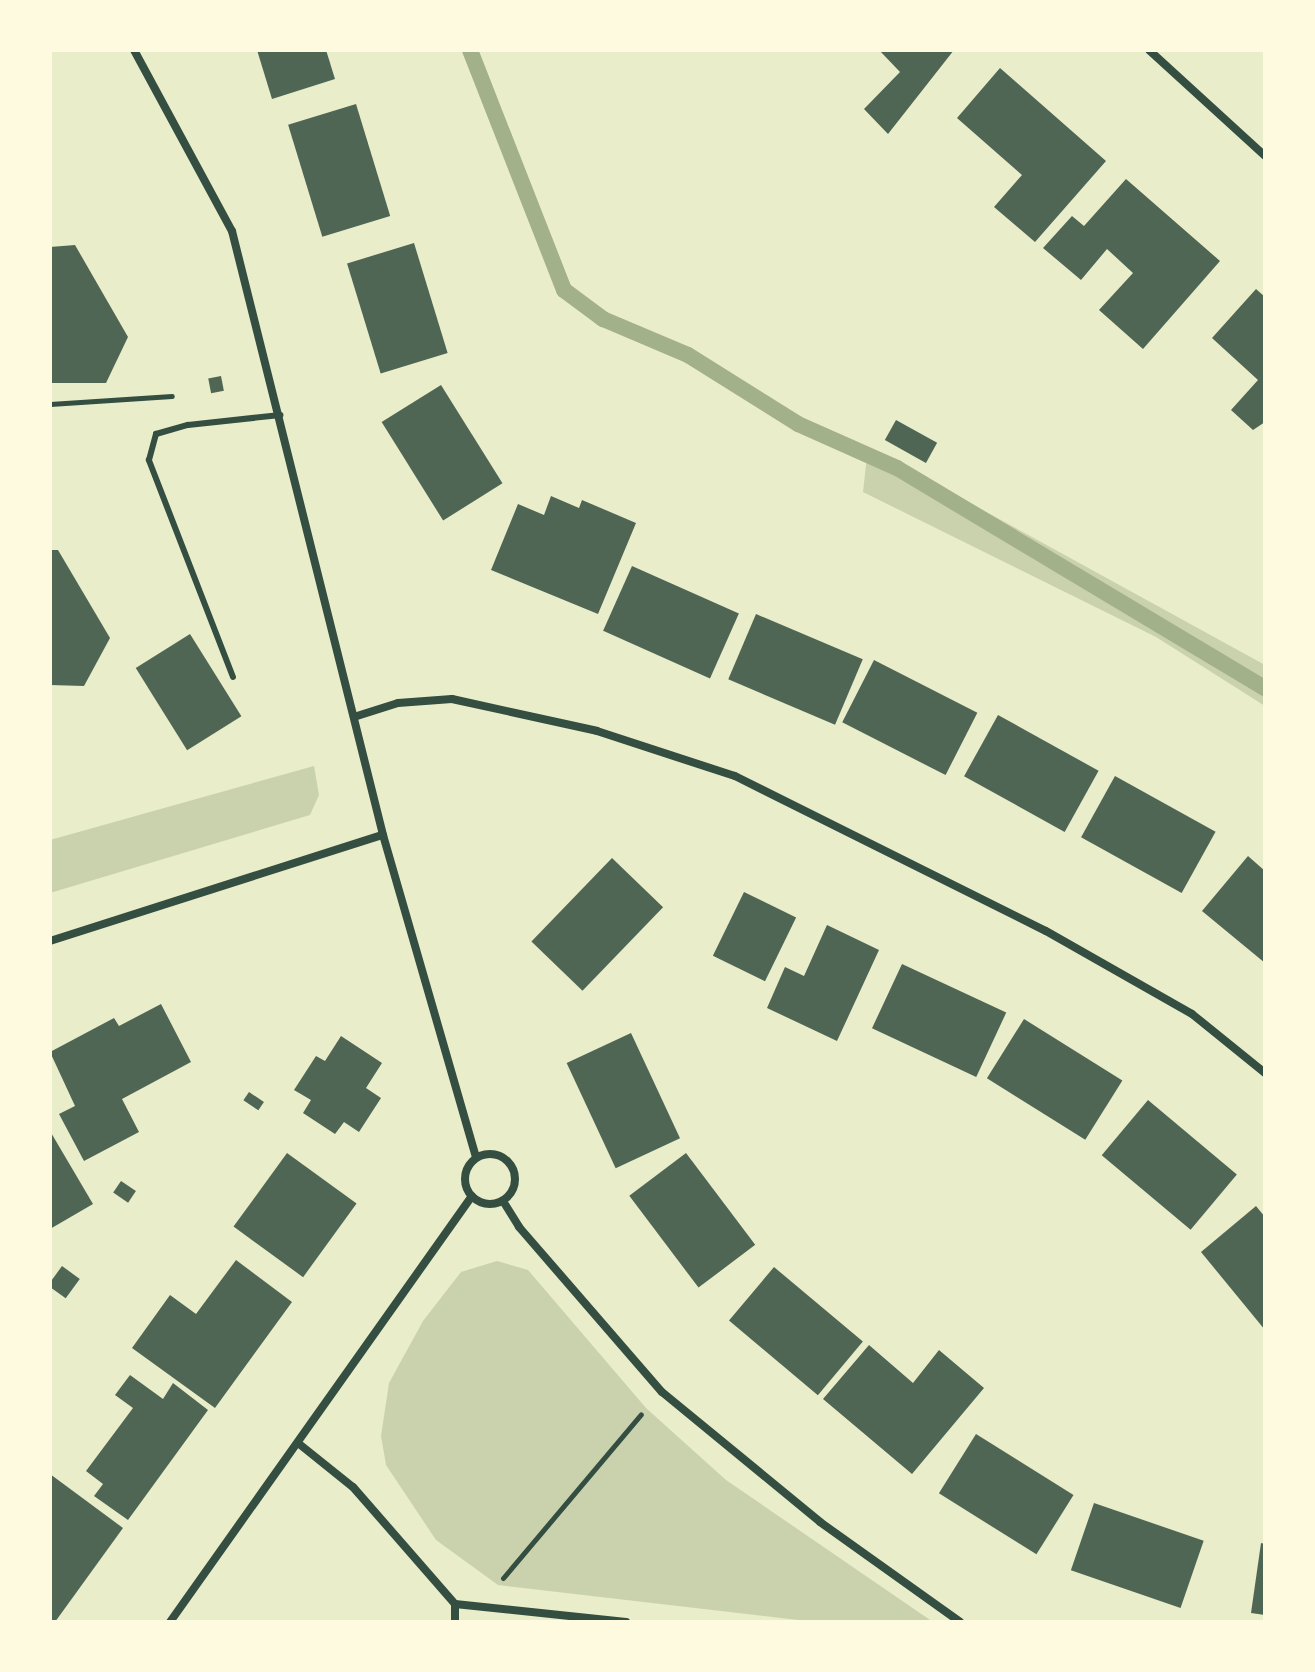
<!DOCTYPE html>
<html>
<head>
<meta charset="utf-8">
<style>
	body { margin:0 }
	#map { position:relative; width:1315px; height:1672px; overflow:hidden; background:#e9edc9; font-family:"DejaVu Sans",sans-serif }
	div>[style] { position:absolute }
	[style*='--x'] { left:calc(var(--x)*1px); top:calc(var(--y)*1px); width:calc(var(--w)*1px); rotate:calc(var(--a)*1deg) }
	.green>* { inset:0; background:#cad2ad }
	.stream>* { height:16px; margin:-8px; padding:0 8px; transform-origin:8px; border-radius:8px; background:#a3b18a }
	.building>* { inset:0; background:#4f6655; transform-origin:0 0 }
	.path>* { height:5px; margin:-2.5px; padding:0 2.5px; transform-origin:2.5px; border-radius:2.5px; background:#344e41 }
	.service>* { height:6px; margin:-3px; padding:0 3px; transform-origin:3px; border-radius:3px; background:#344e41 }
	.minor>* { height:8px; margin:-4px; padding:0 4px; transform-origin:4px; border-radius:4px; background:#344e41 }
	.minor>.ring { margin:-4px; padding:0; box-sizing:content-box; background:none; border:8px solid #344e41; border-radius:50% }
	span { translate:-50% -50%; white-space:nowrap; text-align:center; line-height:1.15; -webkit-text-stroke:7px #fefae0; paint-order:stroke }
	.frame { position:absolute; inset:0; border:52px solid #fefae0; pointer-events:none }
</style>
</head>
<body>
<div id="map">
	<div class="green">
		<i style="clip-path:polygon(868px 447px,1265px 665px,1265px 706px,1156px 637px,863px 492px)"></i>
		<i style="clip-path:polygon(314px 766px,319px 795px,310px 815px,50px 893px,50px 840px)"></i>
		<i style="clip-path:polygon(497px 1261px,528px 1270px,646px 1408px,726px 1480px,933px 1622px,815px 1622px,498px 1585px,436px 1540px,386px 1465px,381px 1436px,389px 1383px,423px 1321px,461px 1272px)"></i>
	</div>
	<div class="stream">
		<i style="--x:470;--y:50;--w:258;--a:68.6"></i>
		<i style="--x:564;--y:290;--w:49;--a:36.6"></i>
		<i style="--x:603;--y:319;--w:92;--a:23"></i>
		<i style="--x:688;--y:355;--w:130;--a:32.1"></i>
		<i style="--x:798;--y:424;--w:108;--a:24"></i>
		<i style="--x:897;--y:468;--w:429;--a:30.9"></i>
	</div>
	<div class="building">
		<i style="clip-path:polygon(257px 50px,326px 50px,335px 79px,272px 99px)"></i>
		<i style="clip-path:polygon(879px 50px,954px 50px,888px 134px,864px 109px,900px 72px)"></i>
		<i style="clip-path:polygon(1000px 68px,1106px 161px,1035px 242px,994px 207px,1022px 175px,957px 118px)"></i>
		<i style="left:356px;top:104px;width:117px;height:71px;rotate:73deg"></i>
		<i style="clip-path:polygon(1126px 179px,1220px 261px,1143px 349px,1099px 310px,1133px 273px,1107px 249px,1081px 280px,1043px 248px,1072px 216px,1084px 226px)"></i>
		<i style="left:414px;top:243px;width:115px;height:70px;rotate:73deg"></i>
		<i style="clip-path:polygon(75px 245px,128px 337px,106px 383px,50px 383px,50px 247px)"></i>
		<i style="clip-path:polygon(1256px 289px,1265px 297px,1265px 422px,1253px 430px,1231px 410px,1258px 380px,1212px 338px)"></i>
		<i style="left:221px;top:376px;width:15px;height:13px;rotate:79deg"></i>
		<i style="left:441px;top:385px;width:116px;height:70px;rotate:58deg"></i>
		<i style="left:896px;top:420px;width:47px;height:23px;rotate:29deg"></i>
		<i style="clip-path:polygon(551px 496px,579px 508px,582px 500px,636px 523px,598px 614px,491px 570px,518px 504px,544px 515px)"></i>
		<i style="clip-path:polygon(50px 550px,58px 550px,110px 638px,84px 686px,50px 685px)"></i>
		<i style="left:632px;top:566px;width:117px;height:71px;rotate:24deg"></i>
		<i style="left:756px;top:614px;width:116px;height:71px;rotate:23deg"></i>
		<i style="left:190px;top:634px;width:97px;height:64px;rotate:58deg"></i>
		<i style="left:874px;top:660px;width:116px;height:70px;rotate:27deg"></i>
		<i style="left:998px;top:715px;width:115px;height:70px;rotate:29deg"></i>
		<i style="left:1115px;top:776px;width:115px;height:70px;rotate:29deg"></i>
		<i style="clip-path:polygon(1248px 856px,1265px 871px,1265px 963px,1202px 911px)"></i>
		<i style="left:612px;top:858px;width:71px;height:116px;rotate:44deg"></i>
		<i style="left:744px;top:892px;width:58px;height:71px;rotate:26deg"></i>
		<i style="clip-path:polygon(827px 925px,879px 950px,837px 1041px,767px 1008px,785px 967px,804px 976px)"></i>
		<i style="left:902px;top:964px;width:115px;height:71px;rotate:25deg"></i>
		<i style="clip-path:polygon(161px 1004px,191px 1062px,122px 1099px,139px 1132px,84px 1161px,59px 1114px,75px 1106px,50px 1052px,114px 1018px,119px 1026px)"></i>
		<i style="left:1024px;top:1019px;width:116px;height:70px;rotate:32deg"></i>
		<i style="left:631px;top:1033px;width:116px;height:71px;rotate:65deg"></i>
		<i style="clip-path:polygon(341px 1036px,382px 1063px,366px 1088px,381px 1098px,359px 1132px,344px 1122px,335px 1134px,303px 1113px,311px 1100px,294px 1090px,316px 1056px,325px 1061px)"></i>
		<i style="left:249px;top:1092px;width:18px;height:10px;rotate:34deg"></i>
		<i style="left:1148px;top:1100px;width:116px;height:72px;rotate:40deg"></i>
		<i style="clip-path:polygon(50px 1131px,93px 1204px,50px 1229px)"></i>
		<i style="left:287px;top:1153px;width:86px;height:91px;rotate:36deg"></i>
		<i style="left:686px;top:1153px;width:115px;height:71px;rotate:53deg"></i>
		<i style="left:121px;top:1181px;width:18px;height:14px;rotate:34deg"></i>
		<i style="clip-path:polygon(1256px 1206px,1265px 1217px,1265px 1330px,1201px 1252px)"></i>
		<i style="clip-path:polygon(236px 1260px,292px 1302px,215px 1408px,132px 1348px,170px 1295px,196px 1314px)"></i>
		<i style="left:62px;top:1266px;width:22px;height:24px;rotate:36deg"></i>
		<i style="left:774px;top:1267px;width:116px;height:70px;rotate:40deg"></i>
		<i style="clip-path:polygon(869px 1345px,913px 1383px,939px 1350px,984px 1388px,912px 1474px,823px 1399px)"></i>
		<i style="clip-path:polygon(130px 1375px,163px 1399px,173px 1383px,208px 1410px,128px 1520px,94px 1496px,103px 1484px,86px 1471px,133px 1408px,115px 1395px)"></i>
		<i style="left:976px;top:1434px;width:115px;height:70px;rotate:32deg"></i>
		<i style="clip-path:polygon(50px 1474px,123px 1528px,55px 1622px,50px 1622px)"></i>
		<i style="left:1094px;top:1503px;width:116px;height:71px;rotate:19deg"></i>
		<i style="clip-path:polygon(1261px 1543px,1265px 1544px,1265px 1615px,1251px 1613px)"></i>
	</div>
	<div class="path">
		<i style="--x:50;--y:404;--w:122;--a:-3.8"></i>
		<i style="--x:503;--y:1578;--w:214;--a:-49.9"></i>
	</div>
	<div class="service">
		<i style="--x:233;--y:677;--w:233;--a:-111.2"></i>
		<i style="--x:149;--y:460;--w:27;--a:-75"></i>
		<i style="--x:156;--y:434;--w:33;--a:-16"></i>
		<i style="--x:188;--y:425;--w:93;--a:-6.2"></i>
	</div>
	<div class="minor">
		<i style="--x:134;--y:50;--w:206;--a:61.6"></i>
		<i style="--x:232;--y:231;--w:623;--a:75.96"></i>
		<i style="--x:383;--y:835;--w:336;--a:73.9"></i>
		<i style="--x:1149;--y:50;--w:157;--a:42.4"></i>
		<i style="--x:357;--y:716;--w:43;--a:-17.6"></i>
		<i style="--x:398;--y:703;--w:54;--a:-4.2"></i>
		<i style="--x:452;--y:699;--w:148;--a:12.4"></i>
		<i style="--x:597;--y:731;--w:145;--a:18.1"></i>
		<i style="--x:735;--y:776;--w:347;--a:26.5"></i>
		<i style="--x:1046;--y:931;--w:168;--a:29.6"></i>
		<i style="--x:1192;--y:1014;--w:94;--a:38.9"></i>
		<i style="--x:50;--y:941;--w:349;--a:-17.7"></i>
		<i class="ring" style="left:465px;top:1154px;width:42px;height:42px"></i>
		<i style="--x:503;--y:1201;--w:31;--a:58"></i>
		<i style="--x:519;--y:1227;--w:218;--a:49.1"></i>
		<i style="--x:662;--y:1392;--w:205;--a:39.4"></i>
		<i style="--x:820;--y:1522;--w:172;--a:35.5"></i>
		<i style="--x:298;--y:1443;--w:70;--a:38.7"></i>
		<i style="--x:353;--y:1487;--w:155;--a:48.9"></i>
		<i style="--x:455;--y:1604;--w:172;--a:6"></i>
		<i style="--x:455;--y:1604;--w:18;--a:90"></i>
		<i style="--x:170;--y:1622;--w:522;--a:-54.67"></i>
	</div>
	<div class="frame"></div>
</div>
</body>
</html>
